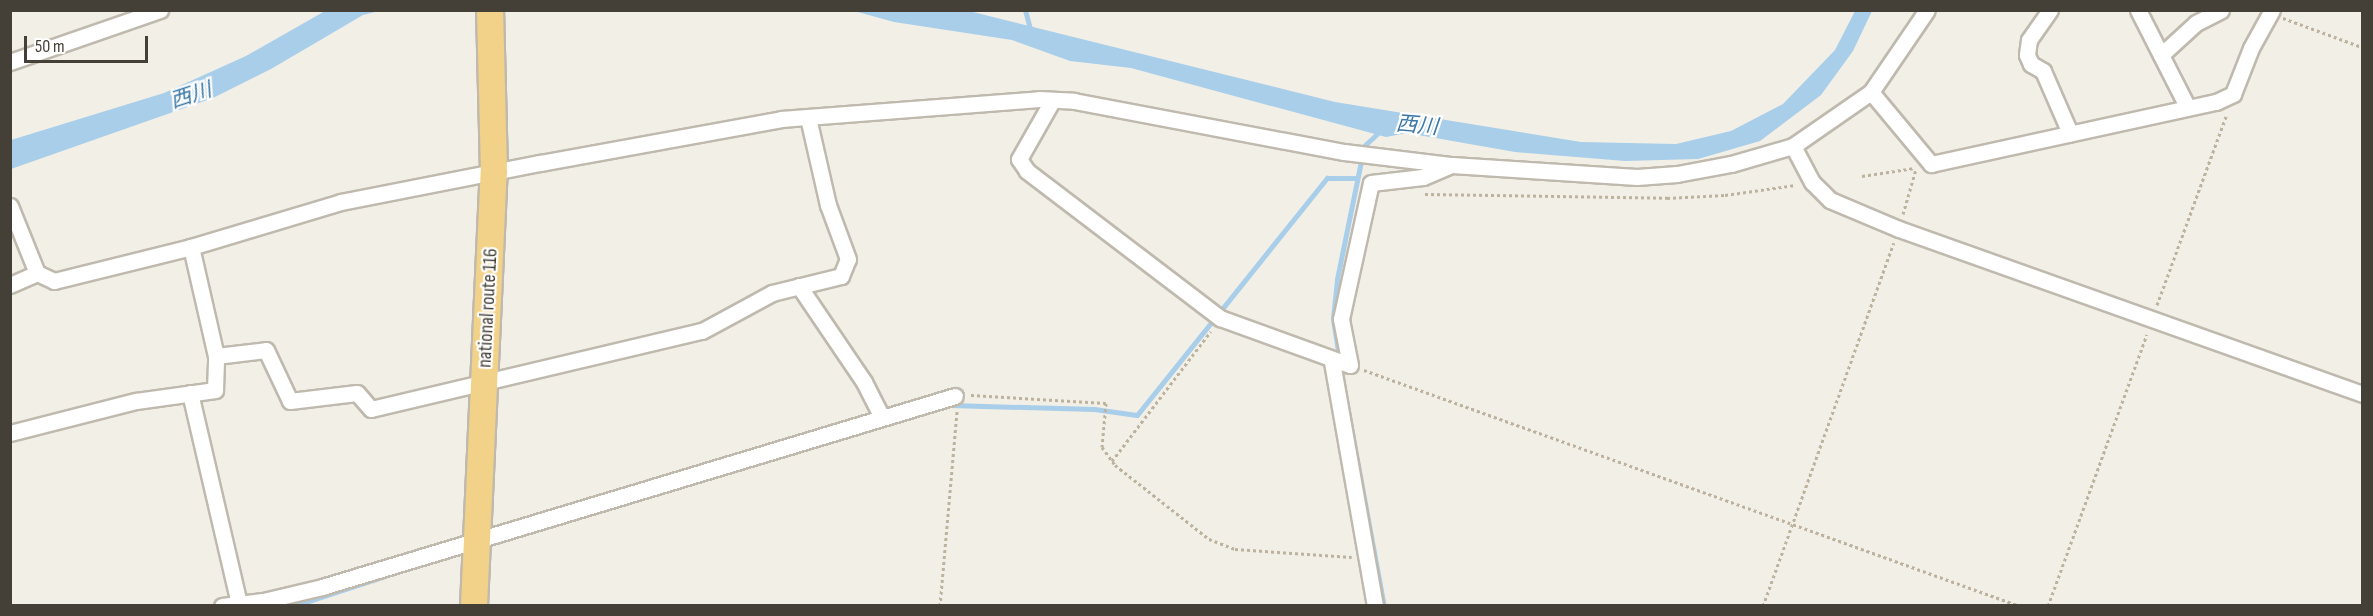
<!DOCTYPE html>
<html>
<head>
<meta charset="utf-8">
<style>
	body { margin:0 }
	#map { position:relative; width:2373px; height:616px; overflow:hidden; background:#f2efe7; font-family:"Sofia Sans Condensed","Noto Sans JP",sans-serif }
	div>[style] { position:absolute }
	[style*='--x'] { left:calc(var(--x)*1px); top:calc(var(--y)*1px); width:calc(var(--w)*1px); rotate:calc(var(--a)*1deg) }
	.water>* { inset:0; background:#a9cee9 }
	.stream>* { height:5px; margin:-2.5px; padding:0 2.5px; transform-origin:2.5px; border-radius:2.5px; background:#a9cee9 }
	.path>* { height:3px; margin-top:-1.5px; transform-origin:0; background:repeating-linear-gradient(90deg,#bdb29d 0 3px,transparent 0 6px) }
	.roads { filter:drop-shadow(2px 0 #bfb9ae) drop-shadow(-2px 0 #bfb9ae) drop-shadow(0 2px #bfb9ae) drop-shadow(0 -2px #bfb9ae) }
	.minor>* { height:15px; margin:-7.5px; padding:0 7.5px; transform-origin:7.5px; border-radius:7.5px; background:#fff }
	.trunk>* { height:26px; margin:-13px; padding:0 13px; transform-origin:13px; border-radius:13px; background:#f2d288 }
	span { translate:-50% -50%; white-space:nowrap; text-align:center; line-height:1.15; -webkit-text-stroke:4.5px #fff; paint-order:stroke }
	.street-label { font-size:20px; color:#443f37 }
	.water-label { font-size:21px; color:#3a77a6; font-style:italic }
	.frame { position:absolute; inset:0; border:12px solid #443f37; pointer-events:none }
	.scale { position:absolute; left:24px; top:36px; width:124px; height:27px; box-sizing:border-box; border:3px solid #443f37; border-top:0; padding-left:8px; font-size:18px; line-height:21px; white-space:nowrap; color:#443f37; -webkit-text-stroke:4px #fff; paint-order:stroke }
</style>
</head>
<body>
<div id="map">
	<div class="water">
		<i style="clip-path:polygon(325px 11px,379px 11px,363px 15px,271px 69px,213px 98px,11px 169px,11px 140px,164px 93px,246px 56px)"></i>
		<i style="clip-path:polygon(854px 11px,969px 11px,1335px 102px,1581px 142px,1676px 144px,1731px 131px,1783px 104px,1835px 50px,1855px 11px,1872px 11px,1853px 51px,1821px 95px,1760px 141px,1698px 159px,1625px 161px,1515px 152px,1407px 133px,1386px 137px,1131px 68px,1070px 61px,1012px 40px,894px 22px)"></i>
	</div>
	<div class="stream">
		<i style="--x:1025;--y:10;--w:23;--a:75"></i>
		<i style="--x:1339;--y:357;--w:39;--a:-99"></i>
		<i style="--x:1333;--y:318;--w:39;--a:-84"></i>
		<i style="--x:1337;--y:279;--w:136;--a:-78.5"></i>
		<i style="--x:1364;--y:146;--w:22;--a:-43"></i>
		<i style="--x:1342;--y:378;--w:232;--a:79.6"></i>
		<i style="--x:950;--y:405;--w:144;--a:1.6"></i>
		<i style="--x:1094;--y:409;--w:43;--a:7.9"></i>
		<i style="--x:1137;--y:415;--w:304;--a:-51.3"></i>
		<i style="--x:1327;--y:178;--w:29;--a:0"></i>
		<i style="--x:293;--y:606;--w:94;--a:-18"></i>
	</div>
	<div class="path">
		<i style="--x:2283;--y:18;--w:84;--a:20.2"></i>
		<i style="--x:1862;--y:176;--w:53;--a:-8.7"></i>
		<i style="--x:1425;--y:194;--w:242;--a:0.9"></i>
		<i style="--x:1667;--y:198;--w:58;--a:-3"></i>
		<i style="--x:1725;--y:195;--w:71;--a:-8.1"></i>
		<i style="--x:1903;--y:214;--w:47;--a:-73.9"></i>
		<i style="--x:2157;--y:305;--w:203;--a:-69.9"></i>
		<i style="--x:1364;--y:370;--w:697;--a:19.79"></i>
		<i style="--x:971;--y:395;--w:135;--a:3.4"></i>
		<i style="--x:1106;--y:403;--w:44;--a:95.2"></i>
		<i style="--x:1102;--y:447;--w:22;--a:54"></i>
		<i style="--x:1115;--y:465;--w:120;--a:38.2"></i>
		<i style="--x:1209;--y:539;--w:28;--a:21"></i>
		<i style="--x:1235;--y:549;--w:117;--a:3.9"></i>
		<i style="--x:1112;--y:461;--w:163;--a:-52.7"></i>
		<i style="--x:940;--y:606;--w:197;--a:-85"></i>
		<i style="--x:1763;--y:606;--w:386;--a:-70.2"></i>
		<i style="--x:2048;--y:606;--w:289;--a:-70"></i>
	</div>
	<div class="roads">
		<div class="minor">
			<i style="--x:2050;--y:10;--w:37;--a:125"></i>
			<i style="--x:2029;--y:40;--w:15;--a:98"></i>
			<i style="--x:2027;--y:55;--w:10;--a:66"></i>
			<i style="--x:2031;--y:64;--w:14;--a:30"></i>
			<i style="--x:2043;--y:71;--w:68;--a:66.5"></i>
			<i style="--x:2138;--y:10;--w:108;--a:63"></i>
			<i style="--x:2161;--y:55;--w:47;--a:-42.4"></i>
			<i style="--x:2196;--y:23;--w:28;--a:-27"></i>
			<i style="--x:10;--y:62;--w:159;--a:-19.1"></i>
			<i style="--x:1871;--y:92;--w:94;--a:50.2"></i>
			<i style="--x:1931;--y:164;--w:292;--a:-12.3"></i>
			<i style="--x:2216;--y:102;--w:19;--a:-25"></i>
			<i style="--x:2233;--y:94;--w:49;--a:-68.6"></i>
			<i style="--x:2251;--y:48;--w:43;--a:-61.1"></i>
			<i style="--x:1052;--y:101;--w:67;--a:119.6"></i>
			<i style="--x:1019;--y:159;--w:14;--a:56"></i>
			<i style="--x:1027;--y:171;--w:243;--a:37.3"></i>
			<i style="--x:1220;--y:318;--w:138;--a:19.9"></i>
			<i style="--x:1350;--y:365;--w:47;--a:-101.1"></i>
			<i style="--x:1341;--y:319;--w:139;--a:-77.6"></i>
			<i style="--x:1371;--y:183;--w:52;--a:-6.6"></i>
			<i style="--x:1423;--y:177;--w:28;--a:-23"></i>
			<i style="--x:1793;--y:146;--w:41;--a:62.2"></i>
			<i style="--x:1812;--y:182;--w:25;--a:45"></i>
			<i style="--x:1830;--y:200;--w:75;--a:22.8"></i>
			<i style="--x:1899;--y:229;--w:492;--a:19.6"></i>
			<i style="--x:10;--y:206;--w:72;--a:68.1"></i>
			<i style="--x:37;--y:273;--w:19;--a:25"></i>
			<i style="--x:54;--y:281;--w:141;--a:-13.9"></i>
			<i style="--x:191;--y:247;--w:157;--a:-16.7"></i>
			<i style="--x:341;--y:202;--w:203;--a:-11.1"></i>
			<i style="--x:540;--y:163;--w:245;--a:-10.3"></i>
			<i style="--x:781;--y:119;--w:259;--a:-4.4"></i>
			<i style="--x:1039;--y:99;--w:35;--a:3"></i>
			<i style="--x:1074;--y:101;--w:275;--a:10.7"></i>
			<i style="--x:1344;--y:152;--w:109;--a:6.9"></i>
			<i style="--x:1452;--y:165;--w:185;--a:3.7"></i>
			<i style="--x:1637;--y:177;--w:40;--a:-4.3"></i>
			<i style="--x:1677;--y:174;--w:55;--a:-10.5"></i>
			<i style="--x:1731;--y:164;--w:65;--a:-16.2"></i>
			<i style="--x:1793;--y:146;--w:95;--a:-34.7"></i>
			<i style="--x:1871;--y:92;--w:99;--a:-55.7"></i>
			<i style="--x:10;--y:285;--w:30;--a:-24"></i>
			<i style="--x:799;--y:286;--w:116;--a:55.9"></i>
			<i style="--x:864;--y:382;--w:38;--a:63"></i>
			<i style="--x:216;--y:356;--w:50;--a:-6.8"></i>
			<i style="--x:266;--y:350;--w:56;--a:64.8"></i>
			<i style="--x:290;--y:401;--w:67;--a:-6.8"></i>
			<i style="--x:357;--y:393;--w:21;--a:49"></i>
			<i style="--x:371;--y:409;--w:340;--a:-13.3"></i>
			<i style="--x:702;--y:331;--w:80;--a:-28.5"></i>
			<i style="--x:772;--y:293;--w:71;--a:-13.8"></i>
			<i style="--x:841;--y:276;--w:18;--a:-68"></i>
			<i style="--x:848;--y:259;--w:58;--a:-110.3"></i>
			<i style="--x:828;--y:205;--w:89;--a:-102.9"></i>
			<i style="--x:1332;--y:362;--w:248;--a:80"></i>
			<i style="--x:190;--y:393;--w:217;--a:76.9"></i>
			<i style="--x:10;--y:433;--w:130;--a:-14.3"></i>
			<i style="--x:136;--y:401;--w:80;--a:-7.9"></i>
			<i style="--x:215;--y:390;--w:34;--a:-88"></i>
			<i style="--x:216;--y:356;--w:112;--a:-102.9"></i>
			<i style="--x:222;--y:606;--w:41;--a:-7"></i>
			<i style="--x:263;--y:601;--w:61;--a:-13.3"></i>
			<i style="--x:322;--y:587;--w:661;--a:-16.79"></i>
		</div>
		<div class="trunk">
			<i style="--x:474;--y:606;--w:434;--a:-87.4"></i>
			<i style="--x:494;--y:172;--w:162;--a:-91.4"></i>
		</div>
	</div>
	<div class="street-label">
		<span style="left:488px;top:308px;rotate:-87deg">national route 116</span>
	</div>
	<div class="water-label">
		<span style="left:191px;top:96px;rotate:-18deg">西川</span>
		<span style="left:1417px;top:126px;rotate:5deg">西川</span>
	</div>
	<div class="frame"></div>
	<div class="scale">50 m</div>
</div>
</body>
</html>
